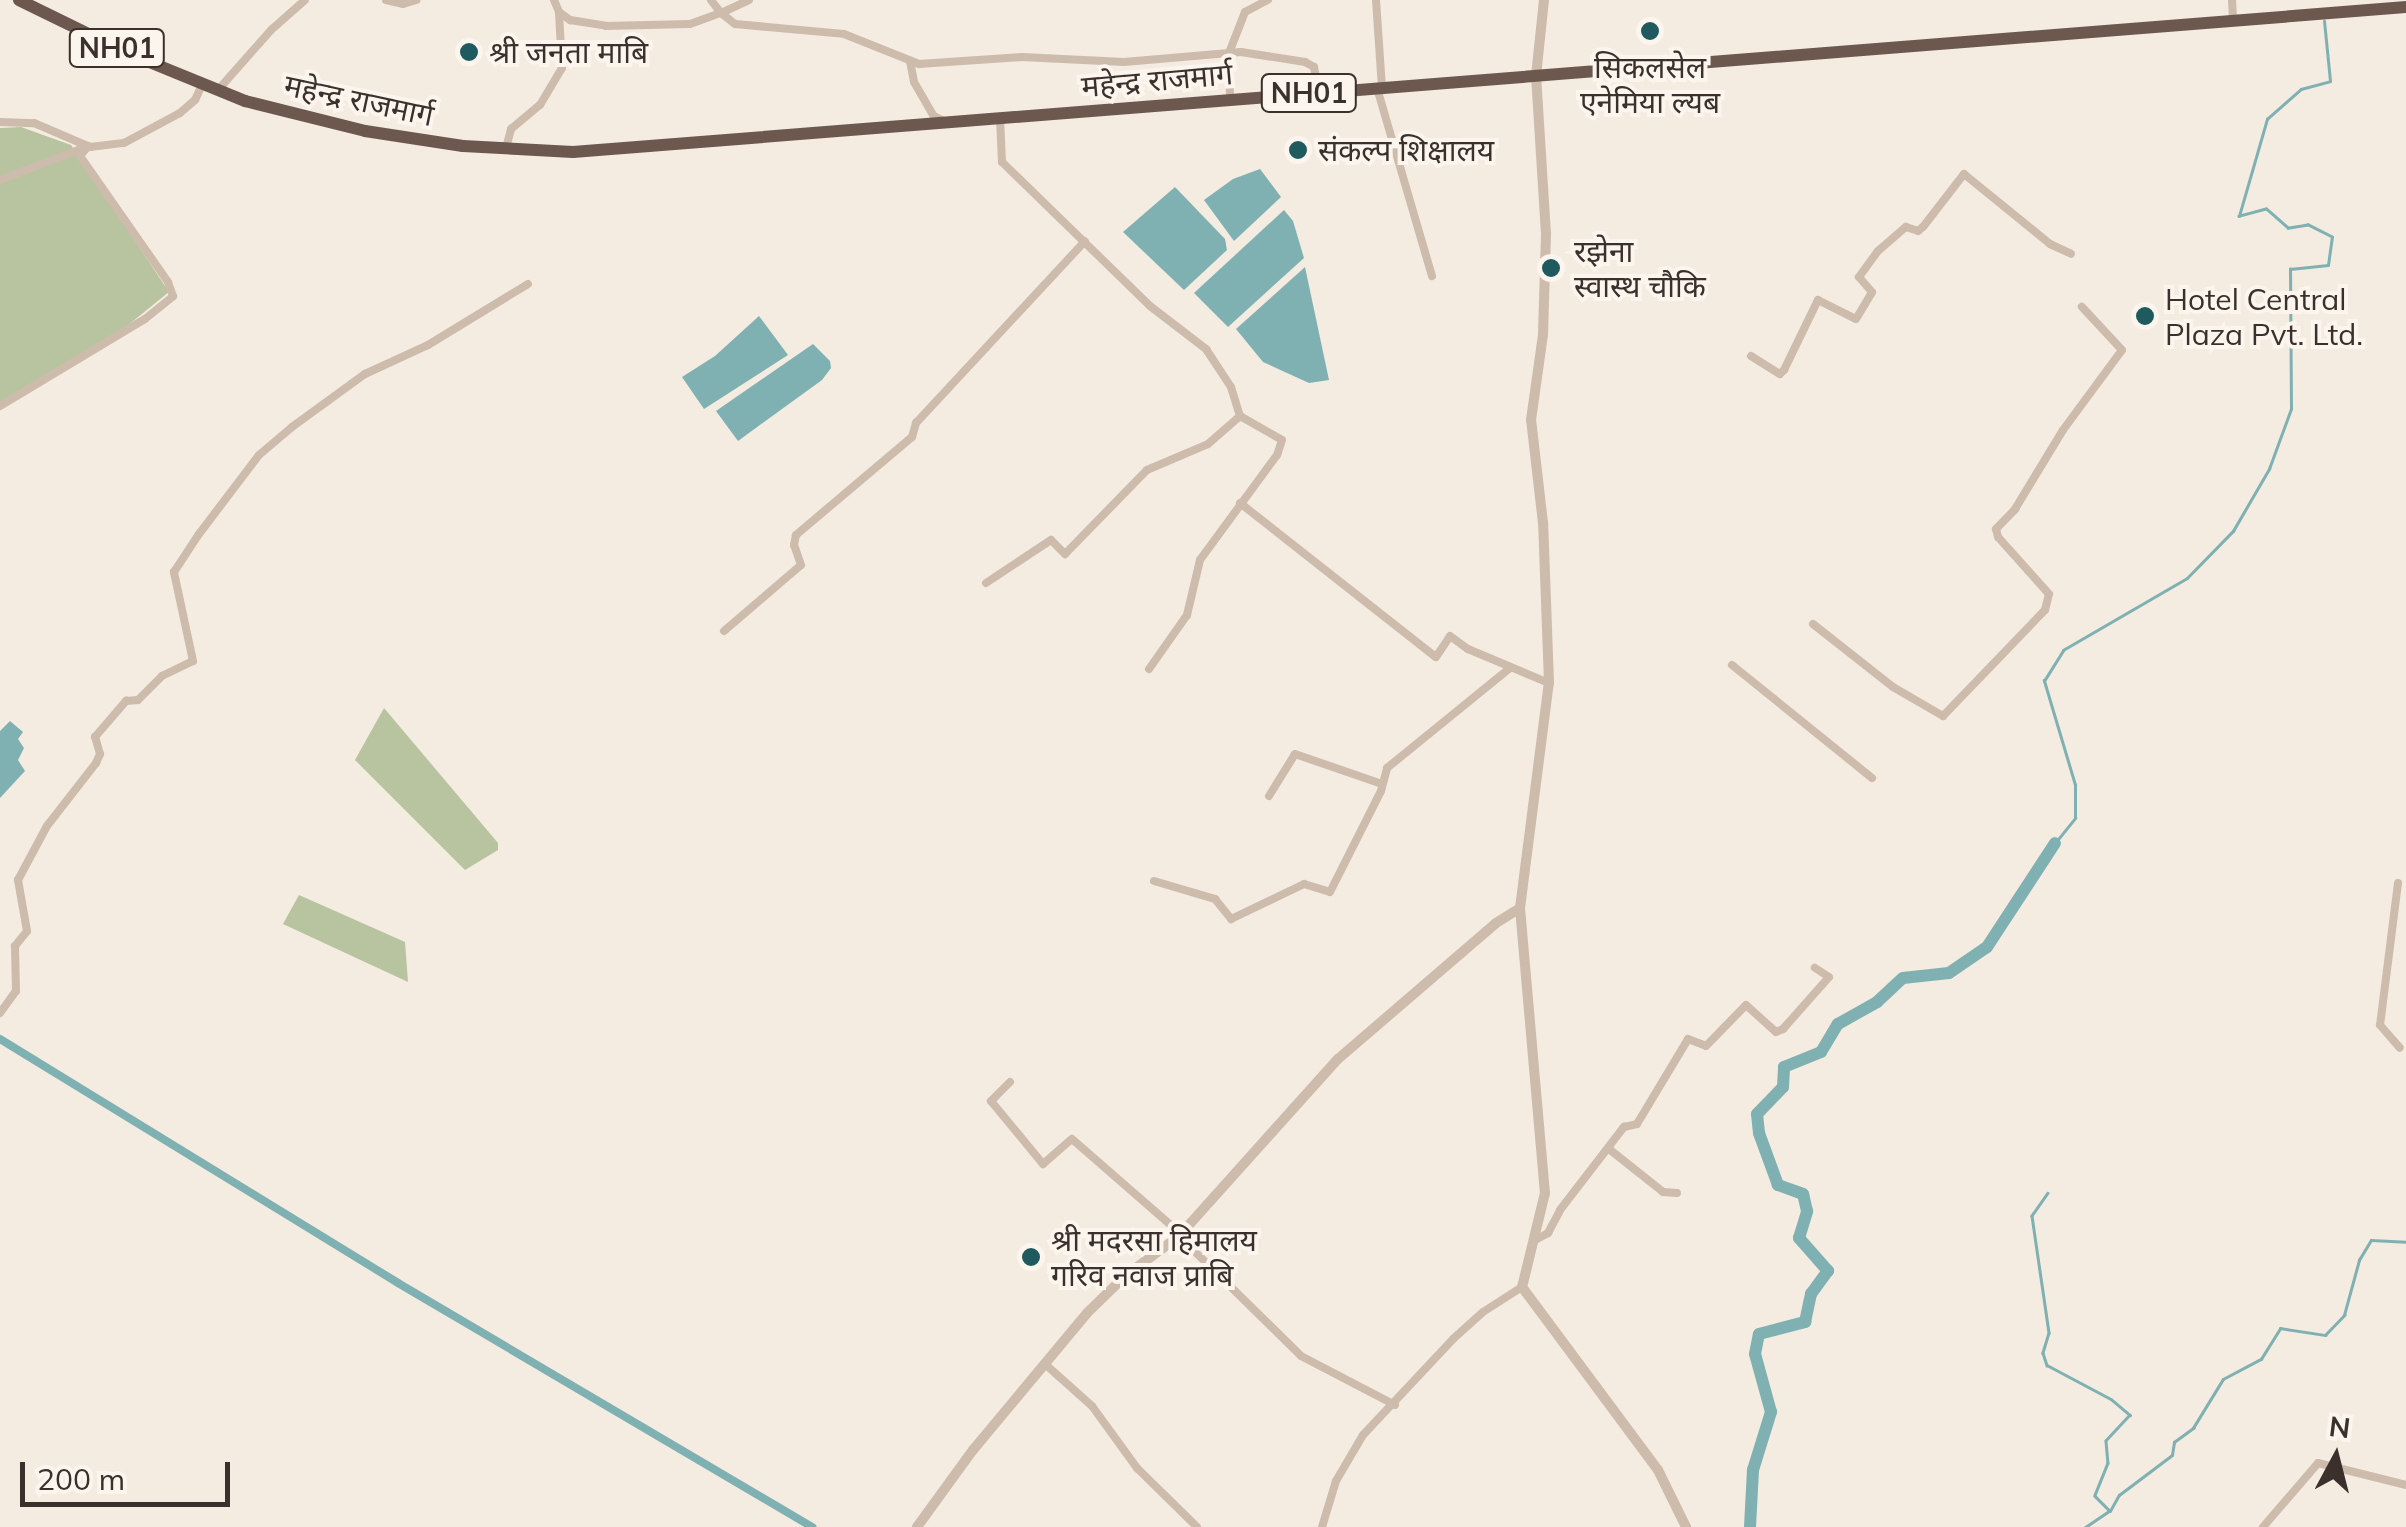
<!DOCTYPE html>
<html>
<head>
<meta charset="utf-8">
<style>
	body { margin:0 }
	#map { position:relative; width:2406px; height:1527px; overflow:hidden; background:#f4ebe1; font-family:Mulish,"Noto Sans Devanagari",sans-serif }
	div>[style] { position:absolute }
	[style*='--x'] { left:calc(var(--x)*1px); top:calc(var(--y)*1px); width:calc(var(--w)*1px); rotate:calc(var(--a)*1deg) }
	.green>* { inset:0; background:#b8c4a0 }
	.water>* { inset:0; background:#7fb0b2 }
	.stream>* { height:2.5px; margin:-1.25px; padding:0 1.25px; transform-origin:1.25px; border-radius:1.25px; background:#7fb0b2 }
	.canal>* { height:8px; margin:-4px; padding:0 4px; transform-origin:4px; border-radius:4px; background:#7fb0b2 }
	.river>* { height:12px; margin:-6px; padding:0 6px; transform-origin:6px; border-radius:6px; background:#7fb0b2 }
	.minor>* { height:8px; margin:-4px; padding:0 4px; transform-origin:4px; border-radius:4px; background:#cdbbac }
	.tertiary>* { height:10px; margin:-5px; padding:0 5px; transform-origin:5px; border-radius:5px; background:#cdbbac }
	.trunk>* { height:12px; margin:-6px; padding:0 6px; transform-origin:6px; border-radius:6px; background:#6c584f }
	.dots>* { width:28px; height:28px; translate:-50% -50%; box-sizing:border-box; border:5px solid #fbf5ee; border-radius:50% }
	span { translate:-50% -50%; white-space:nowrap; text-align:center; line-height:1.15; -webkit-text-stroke:8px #fbf5ee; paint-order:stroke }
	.shield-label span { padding:2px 8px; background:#fbf5ee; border:2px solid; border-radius:8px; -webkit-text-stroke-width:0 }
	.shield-label { font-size:28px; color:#3b302b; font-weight:700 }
	.poi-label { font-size:30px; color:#3b302b }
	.left { translate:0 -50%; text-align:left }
	.street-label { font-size:30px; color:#3b302b }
	.north { position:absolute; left:2286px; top:1407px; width:100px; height:100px; -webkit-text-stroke:8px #fbf5ee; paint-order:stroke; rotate:7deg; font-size:28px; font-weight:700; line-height:40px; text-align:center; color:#3b302b }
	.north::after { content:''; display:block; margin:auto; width:35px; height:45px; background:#3b302b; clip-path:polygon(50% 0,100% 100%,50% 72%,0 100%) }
	.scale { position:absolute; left:20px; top:1462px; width:210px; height:45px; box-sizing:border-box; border:5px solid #3b302b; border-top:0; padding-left:12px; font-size:30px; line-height:35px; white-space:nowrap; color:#3b302b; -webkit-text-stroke:8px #fbf5ee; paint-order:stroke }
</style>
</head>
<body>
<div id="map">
	<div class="green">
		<i style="clip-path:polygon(21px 127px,71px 145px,169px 292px,127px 326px,0 402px,0 128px)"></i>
		<i style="clip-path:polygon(384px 708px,498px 843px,498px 850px,465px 870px,355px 760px)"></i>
		<i style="clip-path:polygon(299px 895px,405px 942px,408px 982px,283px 924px)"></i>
	</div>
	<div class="water">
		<i style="clip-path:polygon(1260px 169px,1281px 197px,1234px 241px,1204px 200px,1233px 179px)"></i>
		<i style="clip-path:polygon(1175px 187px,1225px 239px,1227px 250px,1184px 290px,1123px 232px)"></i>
		<i style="clip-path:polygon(1284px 210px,1293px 221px,1304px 258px,1228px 327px,1194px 293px)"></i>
		<i style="clip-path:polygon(1305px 267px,1329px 380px,1309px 383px,1263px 362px,1236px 329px)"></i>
		<i style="clip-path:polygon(759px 316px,788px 355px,704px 409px,682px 377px,715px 356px)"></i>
		<i style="clip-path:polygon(813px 344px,830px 361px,831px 368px,822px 380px,738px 441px,716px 411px)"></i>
		<i style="clip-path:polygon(10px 721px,23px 732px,18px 739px,24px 748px,18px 760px,25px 771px,0 798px,0 731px)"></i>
	</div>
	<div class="stream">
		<i style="--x:2055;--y:843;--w:32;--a:-51"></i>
		<i style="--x:2075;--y:818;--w:33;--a:-90"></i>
		<i style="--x:2075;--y:785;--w:109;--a:-106.6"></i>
		<i style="--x:2044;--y:681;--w:36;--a:-58"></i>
		<i style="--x:2063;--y:650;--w:143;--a:-30.1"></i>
		<i style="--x:2187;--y:578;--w:66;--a:-45.6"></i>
		<i style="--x:2233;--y:531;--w:72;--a:-59.9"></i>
		<i style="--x:2269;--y:469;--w:64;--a:-69.9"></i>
		<i style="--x:2291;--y:409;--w:140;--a:-90.4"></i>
		<i style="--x:2290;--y:269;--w:38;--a:-6"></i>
		<i style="--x:2328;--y:265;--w:28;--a:-82"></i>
		<i style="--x:2332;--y:237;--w:27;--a:-153"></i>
		<i style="--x:2308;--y:225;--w:20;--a:171"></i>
		<i style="--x:2288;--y:228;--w:29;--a:-139"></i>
		<i style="--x:2266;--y:209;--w:28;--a:165"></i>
		<i style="--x:2239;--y:216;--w:101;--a:-73.9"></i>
		<i style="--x:2267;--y:119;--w:45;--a:-41.4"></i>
		<i style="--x:2301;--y:89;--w:30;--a:-15"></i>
		<i style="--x:2330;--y:81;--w:60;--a:-95.7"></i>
		<i style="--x:2048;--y:1193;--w:28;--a:125"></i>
		<i style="--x:2032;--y:1216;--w:118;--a:81.7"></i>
		<i style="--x:2049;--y:1333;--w:21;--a:107"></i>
		<i style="--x:2043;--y:1353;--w:13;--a:72"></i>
		<i style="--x:2047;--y:1365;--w:72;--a:28"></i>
		<i style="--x:2111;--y:1399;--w:25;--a:40"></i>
		<i style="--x:2130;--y:1415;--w:35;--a:133"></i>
		<i style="--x:2106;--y:1441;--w:22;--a:85"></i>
		<i style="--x:2108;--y:1463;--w:35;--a:112"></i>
		<i style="--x:2095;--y:1496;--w:21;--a:45"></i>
		<i style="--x:2110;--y:1511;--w:29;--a:146"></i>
		<i style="--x:2110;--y:1511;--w:18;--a:-61"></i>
		<i style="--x:2119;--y:1495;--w:66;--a:-37"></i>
		<i style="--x:2172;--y:1455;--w:13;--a:-81"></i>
		<i style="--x:2174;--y:1442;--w:24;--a:-36"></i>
		<i style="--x:2193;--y:1428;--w:57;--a:-58.5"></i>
		<i style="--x:2223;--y:1379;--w:43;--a:-27.8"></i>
		<i style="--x:2261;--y:1359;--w:36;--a:-58"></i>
		<i style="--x:2280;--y:1328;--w:46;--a:8.8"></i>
		<i style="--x:2325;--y:1335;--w:28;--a:-46"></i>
		<i style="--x:2344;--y:1315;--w:57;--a:-74.7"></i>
		<i style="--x:2359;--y:1260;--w:23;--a:-59"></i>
		<i style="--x:2371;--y:1240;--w:35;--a:3"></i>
	</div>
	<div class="canal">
		<i style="--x:0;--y:1039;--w:467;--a:31.5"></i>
		<i style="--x:398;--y:1283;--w:481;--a:30.5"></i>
	</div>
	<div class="river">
		<i style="--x:1750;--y:1527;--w:57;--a:-87"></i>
		<i style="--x:1753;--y:1470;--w:61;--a:-72.8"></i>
		<i style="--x:1771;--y:1412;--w:60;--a:-105.4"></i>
		<i style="--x:1755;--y:1354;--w:20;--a:-79"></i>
		<i style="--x:1759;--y:1334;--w:48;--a:-14.6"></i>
		<i style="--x:1805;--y:1322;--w:29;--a:-78"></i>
		<i style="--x:1811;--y:1294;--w:29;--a:-54"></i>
		<i style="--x:1828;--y:1271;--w:44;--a:-131.3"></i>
		<i style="--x:1799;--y:1238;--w:28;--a:-73"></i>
		<i style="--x:1807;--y:1211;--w:17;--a:-103"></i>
		<i style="--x:1803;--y:1194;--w:27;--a:-160"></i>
		<i style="--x:1778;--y:1185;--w:55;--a:-110.1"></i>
		<i style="--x:1759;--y:1133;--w:19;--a:-96"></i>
		<i style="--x:1757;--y:1114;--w:37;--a:-46"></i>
		<i style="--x:1783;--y:1087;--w:20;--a:-87"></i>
		<i style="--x:1784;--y:1067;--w:40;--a:-22"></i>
		<i style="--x:1821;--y:1052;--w:33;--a:-59"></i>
		<i style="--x:1838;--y:1024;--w:45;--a:-29.4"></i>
		<i style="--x:1877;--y:1002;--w:35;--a:-43"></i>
		<i style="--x:1903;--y:978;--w:46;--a:-6.2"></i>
		<i style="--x:1949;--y:973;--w:46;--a:-34.4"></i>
		<i style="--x:1987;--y:947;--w:124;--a:-56.8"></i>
	</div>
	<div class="minor">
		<i style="--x:386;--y:0;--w:17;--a:13"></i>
		<i style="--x:403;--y:4;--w:14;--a:-17"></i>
		<i style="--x:554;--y:0;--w:13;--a:67"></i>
		<i style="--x:559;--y:12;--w:14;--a:36"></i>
		<i style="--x:570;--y:20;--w:36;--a:9"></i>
		<i style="--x:606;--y:26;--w:84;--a:-1.4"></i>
		<i style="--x:690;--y:24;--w:33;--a:-20"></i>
		<i style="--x:721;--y:13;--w:16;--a:-128"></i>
		<i style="--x:749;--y:0;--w:31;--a:155"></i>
		<i style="--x:721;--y:13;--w:18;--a:38"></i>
		<i style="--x:735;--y:24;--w:109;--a:5.2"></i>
		<i style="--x:844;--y:34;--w:81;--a:21.8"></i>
		<i style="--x:919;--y:64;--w:103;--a:-3.9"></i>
		<i style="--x:1022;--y:57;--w:102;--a:2.8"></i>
		<i style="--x:1124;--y:62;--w:117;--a:-4.9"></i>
		<i style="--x:1241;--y:52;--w:65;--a:8.9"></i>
		<i style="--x:1305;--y:62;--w:10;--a:29"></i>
		<i style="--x:1314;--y:67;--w:25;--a:79"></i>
		<i style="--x:1376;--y:0;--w:88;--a:86.1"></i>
		<i style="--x:2232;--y:0;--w:20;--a:87"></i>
		<i style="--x:910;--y:61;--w:21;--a:79"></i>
		<i style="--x:914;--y:82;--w:39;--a:60"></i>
		<i style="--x:934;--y:116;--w:9;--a:27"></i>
		<i style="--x:1377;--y:88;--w:196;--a:73.7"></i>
		<i style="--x:218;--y:90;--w:80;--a:-48.5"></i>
		<i style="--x:271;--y:30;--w:45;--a:-41.4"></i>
		<i style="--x:1230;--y:99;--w:46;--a:-91.2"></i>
		<i style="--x:1229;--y:53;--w:44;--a:-68.7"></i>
		<i style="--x:1245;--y:12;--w:26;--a:-28"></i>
		<i style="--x:1000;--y:118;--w:44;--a:87.4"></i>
		<i style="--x:1002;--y:162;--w:206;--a:44.2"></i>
		<i style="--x:1150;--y:306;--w:71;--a:37.5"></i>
		<i style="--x:1206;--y:349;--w:45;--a:56.7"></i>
		<i style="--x:1231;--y:387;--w:30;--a:73"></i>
		<i style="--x:1240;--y:416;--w:48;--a:29.7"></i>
		<i style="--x:1282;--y:440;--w:16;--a:108"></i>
		<i style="--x:1277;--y:455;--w:130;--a:126.3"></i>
		<i style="--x:1200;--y:560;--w:57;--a:103.3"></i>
		<i style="--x:1187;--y:615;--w:66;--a:125.1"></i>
		<i style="--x:0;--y:122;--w:34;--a:2"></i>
		<i style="--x:34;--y:123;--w:61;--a:23.2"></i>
		<i style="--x:90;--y:147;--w:34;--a:-7"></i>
		<i style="--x:124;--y:143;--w:64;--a:-28.2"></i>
		<i style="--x:180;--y:113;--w:20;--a:-41"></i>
		<i style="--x:195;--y:100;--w:19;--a:-65"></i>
		<i style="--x:506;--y:148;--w:20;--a:-75"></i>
		<i style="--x:511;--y:129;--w:38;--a:-40"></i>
		<i style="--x:540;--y:105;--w:43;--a:-59.3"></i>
		<i style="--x:562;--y:68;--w:56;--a:-93.1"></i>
		<i style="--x:0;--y:180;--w:94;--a:-21.1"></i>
		<i style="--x:1751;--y:356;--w:34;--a:32"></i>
		<i style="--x:1780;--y:374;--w:6;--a:-45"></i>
		<i style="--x:1784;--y:370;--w:78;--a:-64.1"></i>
		<i style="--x:1818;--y:300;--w:42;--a:26.6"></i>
		<i style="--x:1856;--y:319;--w:31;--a:-59"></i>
		<i style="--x:1872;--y:292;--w:20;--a:-131"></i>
		<i style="--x:1859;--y:277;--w:32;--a:-54"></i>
		<i style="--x:1878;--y:251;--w:37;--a:-41"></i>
		<i style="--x:1906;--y:227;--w:13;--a:18"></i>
		<i style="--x:1918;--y:231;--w:6;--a:-39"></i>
		<i style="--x:1923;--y:227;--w:67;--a:-52.3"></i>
		<i style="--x:1964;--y:174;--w:111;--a:39.1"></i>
		<i style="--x:2050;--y:244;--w:23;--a:25"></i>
		<i style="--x:0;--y:406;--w:169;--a:-31"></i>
		<i style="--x:145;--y:319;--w:36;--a:-39"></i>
		<i style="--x:173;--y:296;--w:15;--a:-110"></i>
		<i style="--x:168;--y:282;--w:154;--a:-124.9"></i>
		<i style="--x:80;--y:156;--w:13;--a:-51"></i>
		<i style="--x:1240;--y:503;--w:249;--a:38.2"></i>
		<i style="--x:1436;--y:657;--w:25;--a:-56"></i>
		<i style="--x:1450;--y:636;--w:22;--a:36"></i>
		<i style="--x:1468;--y:649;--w:88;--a:22.8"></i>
		<i style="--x:986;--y:583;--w:78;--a:-33.5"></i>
		<i style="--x:1051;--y:540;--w:20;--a:45"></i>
		<i style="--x:1065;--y:554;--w:117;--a:-45.7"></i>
		<i style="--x:1147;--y:470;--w:66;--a:-23.1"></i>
		<i style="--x:1208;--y:444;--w:43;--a:-41.2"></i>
		<i style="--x:1813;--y:624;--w:102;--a:38.2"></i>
		<i style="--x:1893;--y:687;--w:58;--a:30.1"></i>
		<i style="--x:1943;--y:716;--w:147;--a:-46.1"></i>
		<i style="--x:2045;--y:610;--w:16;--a:-76"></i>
		<i style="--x:2049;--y:594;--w:76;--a:-131.8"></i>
		<i style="--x:1998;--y:537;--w:8;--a:-104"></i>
		<i style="--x:1996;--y:529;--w:28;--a:-46"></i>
		<i style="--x:2015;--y:509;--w:92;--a:-58.7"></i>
		<i style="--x:2063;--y:430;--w:99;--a:-53.6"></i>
		<i style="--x:2122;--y:350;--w:59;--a:-132.9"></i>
		<i style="--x:724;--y:631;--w:101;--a:-40.6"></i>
		<i style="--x:801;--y:565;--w:21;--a:-109"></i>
		<i style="--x:794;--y:545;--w:10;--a:-79"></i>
		<i style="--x:796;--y:535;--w:152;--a:-40.2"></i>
		<i style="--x:912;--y:437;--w:15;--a:-74"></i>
		<i style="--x:916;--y:423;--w:248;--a:-47.1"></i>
		<i style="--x:1732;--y:665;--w:180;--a:38.9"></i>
		<i style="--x:1269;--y:796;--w:49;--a:-58.2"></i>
		<i style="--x:1295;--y:754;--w:92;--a:19"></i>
		<i style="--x:1154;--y:881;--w:64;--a:16.4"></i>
		<i style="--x:1215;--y:899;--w:26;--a:51"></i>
		<i style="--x:1231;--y:919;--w:81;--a:-25.6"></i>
		<i style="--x:1304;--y:884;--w:27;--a:17"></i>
		<i style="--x:1330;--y:892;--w:113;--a:-63.2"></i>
		<i style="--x:1381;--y:791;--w:24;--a:-75"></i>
		<i style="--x:1387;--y:768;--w:159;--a:-39.1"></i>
		<i style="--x:2398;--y:883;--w:143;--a:97.2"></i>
		<i style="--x:2380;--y:1025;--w:30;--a:49"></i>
		<i style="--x:0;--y:1013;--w:27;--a:-54"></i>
		<i style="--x:16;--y:991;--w:45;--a:-91.3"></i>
		<i style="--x:15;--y:946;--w:19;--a:-51"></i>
		<i style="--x:27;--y:931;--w:52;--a:-100"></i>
		<i style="--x:18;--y:880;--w:61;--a:-61.8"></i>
		<i style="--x:47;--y:826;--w:80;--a:-52.1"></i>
		<i style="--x:96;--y:763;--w:10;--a:-66"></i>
		<i style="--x:100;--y:754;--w:18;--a:-106"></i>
		<i style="--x:95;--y:737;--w:48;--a:-49.3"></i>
		<i style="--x:126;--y:701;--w:12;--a:-5"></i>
		<i style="--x:138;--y:700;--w:34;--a:-45"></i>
		<i style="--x:162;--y:676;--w:34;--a:-26"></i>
		<i style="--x:193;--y:661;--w:91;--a:-102.1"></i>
		<i style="--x:174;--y:572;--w:45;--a:-56.7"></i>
		<i style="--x:199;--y:534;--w:99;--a:-52.8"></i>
		<i style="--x:259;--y:455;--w:43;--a:-40.3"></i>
		<i style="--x:292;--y:427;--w:90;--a:-36"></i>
		<i style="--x:365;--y:374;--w:69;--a:-24.7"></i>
		<i style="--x:428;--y:345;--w:117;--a:-31.4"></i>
		<i style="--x:1010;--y:1082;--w:27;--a:135"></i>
		<i style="--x:991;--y:1101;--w:82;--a:50.5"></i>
		<i style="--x:1043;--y:1164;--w:38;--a:-41"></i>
		<i style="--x:1072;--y:1139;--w:145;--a:41.1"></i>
		<i style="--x:1609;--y:1149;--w:69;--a:38.5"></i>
		<i style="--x:1663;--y:1192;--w:14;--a:4"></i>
		<i style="--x:1179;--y:1236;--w:171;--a:44.5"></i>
		<i style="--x:1301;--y:1356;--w:106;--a:27.5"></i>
		<i style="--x:1535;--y:1240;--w:15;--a:-28"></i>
		<i style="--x:1548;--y:1233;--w:26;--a:-62"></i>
		<i style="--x:1560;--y:1210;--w:105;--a:-52.4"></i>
		<i style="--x:1624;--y:1127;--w:13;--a:-13"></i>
		<i style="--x:1637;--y:1124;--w:99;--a:-59"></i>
		<i style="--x:1688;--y:1039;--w:19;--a:21"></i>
		<i style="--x:1706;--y:1046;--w:57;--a:-45.7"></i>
		<i style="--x:1746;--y:1005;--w:40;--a:42"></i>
		<i style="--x:1776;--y:1032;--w:8;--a:-23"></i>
		<i style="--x:1783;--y:1029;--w:69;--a:-48.5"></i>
		<i style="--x:1829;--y:977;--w:17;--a:-147"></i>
		<i style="--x:1045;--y:1364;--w:63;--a:41.8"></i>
		<i style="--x:1092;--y:1406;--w:77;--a:54"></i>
		<i style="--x:1137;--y:1468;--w:84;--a:44.5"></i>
		<i style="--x:1322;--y:1527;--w:48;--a:-73.1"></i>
		<i style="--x:1336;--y:1481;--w:53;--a:-59.6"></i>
		<i style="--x:1363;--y:1435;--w:132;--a:-46.8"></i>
		<i style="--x:1453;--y:1339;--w:40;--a:-42"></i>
		<i style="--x:1483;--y:1312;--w:46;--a:-32.7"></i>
		<i style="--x:2263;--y:1527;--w:84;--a:-49.3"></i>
		<i style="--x:2318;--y:1463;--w:91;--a:14"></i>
	</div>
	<div class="tertiary">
		<i style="--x:1520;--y:908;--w:286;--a:85"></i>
		<i style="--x:1545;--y:1193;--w:97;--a:103.7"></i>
		<i style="--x:1522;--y:1287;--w:228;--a:53.4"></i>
		<i style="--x:1658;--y:1470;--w:64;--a:63.8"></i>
		<i style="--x:917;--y:1527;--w:95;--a:-54"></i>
		<i style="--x:973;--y:1450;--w:178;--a:-50.2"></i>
		<i style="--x:1087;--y:1313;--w:53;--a:-44.2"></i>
		<i style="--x:1125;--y:1276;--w:67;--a:-36.5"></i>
		<i style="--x:1179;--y:1236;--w:238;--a:-48.1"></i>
		<i style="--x:1338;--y:1059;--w:208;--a:-40.7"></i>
		<i style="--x:1496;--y:923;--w:28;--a:-32"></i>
		<i style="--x:1520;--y:908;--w:227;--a:-82.7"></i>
		<i style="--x:1549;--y:683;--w:160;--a:-92.1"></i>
		<i style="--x:1543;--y:523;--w:104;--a:-96.6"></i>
		<i style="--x:1531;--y:420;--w:86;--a:-82"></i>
		<i style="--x:1543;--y:335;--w:101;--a:-88.3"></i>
		<i style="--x:1546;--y:234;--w:158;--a:-93.6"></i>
		<i style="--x:1536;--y:76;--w:76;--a:-84"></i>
	</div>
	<div class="trunk">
		<i style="--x:19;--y:0;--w:118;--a:26.1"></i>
		<i style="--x:125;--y:52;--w:130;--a:22.2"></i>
		<i style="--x:245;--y:101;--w:124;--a:14"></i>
		<i style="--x:365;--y:131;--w:99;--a:8.7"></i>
		<i style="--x:463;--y:146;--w:110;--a:3.1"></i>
		<i style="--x:573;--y:152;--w:1839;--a:-4.52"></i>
	</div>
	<div class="dots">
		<i style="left:1650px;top:31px;background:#1f5a5e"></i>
		<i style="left:469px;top:52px;background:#1f5a5e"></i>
		<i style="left:1298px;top:150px;background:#1f5a5e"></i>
		<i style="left:1551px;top:268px;background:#1f5a5e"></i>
		<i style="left:2145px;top:316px;background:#1f5a5e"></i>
		<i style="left:1031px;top:1257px;background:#1f5a5e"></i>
	</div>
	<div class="shield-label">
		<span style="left:117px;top:48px">NH01</span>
		<span style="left:1309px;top:93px">NH01</span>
	</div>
	<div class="poi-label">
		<span class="left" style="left:489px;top:52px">श्री जनता माबि</span>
		<span style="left:1650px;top:84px">सिकलसेल<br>एनेमिया ल्यब</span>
		<span class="left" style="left:1318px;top:150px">संकल्प शिक्षालय</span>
		<span class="left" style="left:1574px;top:268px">रझेना<br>स्वास्थ चौकि</span>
		<span class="left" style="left:2165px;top:316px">Hotel Central<br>Plaza Pvt. Ltd.</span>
		<span class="left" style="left:1051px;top:1257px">श्री मदरसा हिमालय<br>गरिव नवाज प्राबि</span>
	</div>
	<div class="street-label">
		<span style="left:1157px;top:80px;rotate:-5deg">महेन्द्र राजमार्ग</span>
		<span style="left:359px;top:100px;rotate:12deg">महेन्द्र राजमार्ग</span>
	</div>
	<div class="north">N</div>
	<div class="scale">200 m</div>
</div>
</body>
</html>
